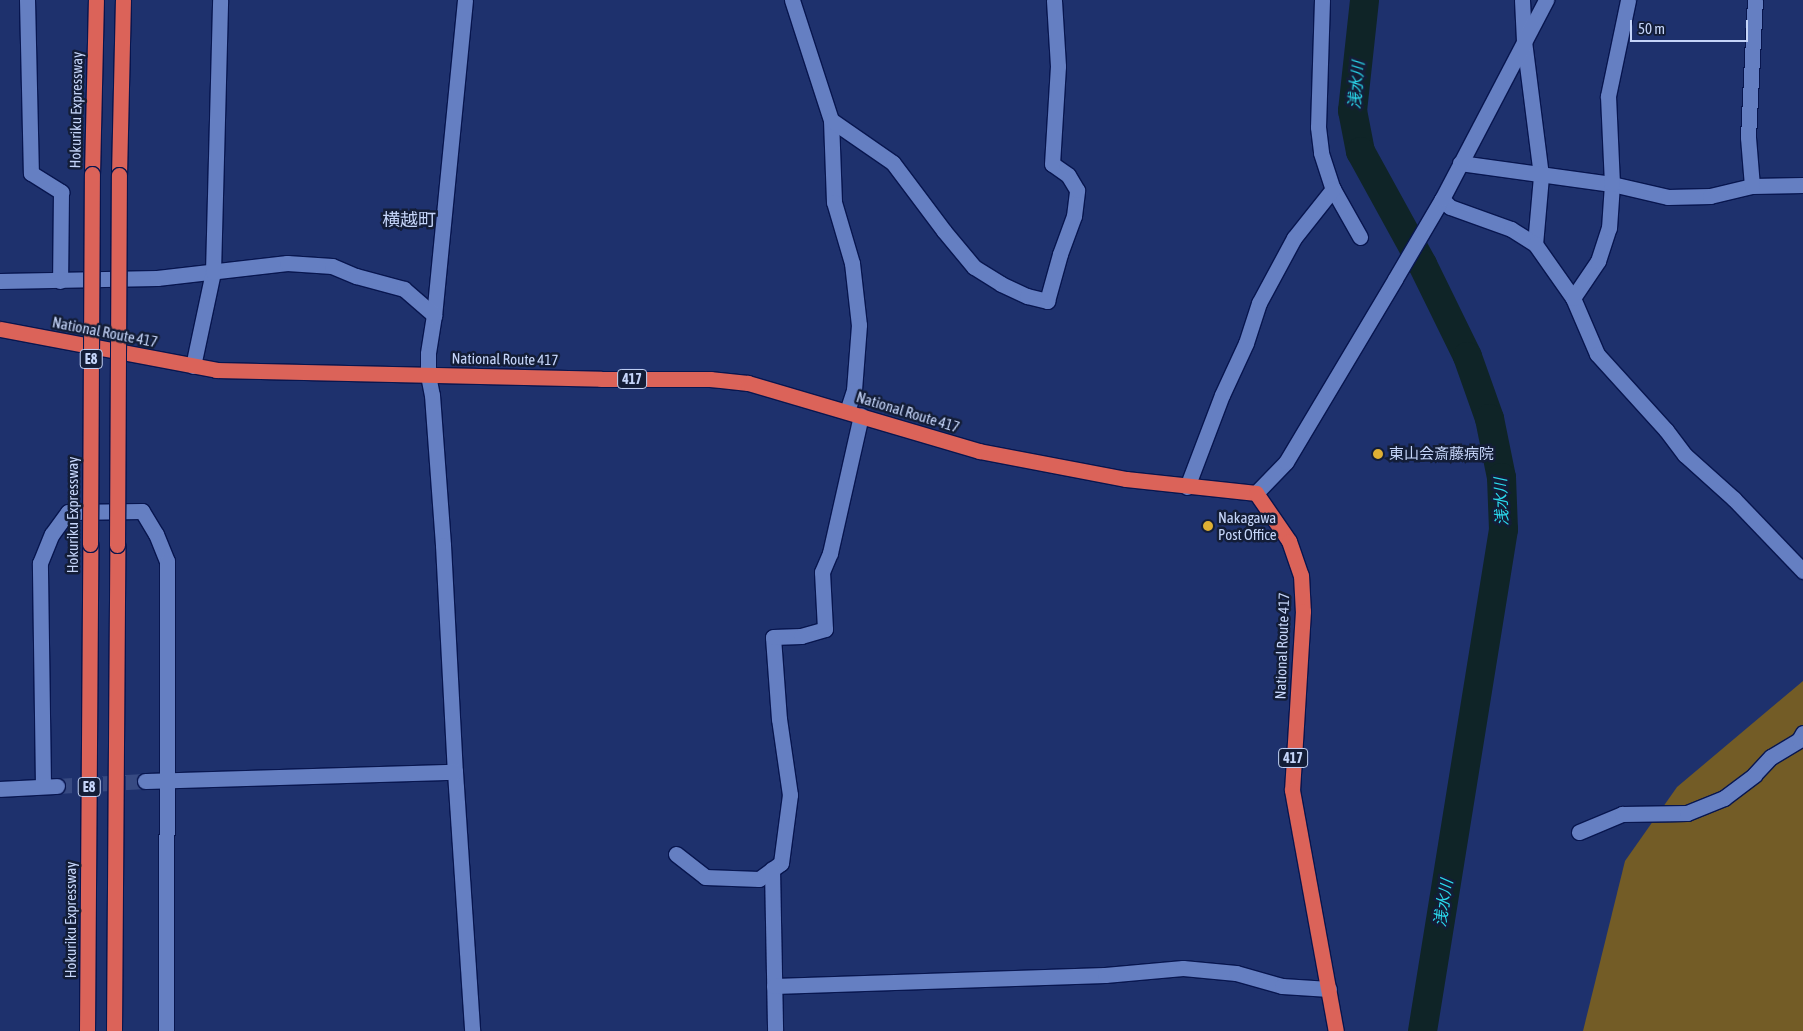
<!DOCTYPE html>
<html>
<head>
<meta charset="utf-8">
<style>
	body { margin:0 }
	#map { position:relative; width:1803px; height:1031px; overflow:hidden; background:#1e316d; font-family:"Asap Condensed","Noto Sans JP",sans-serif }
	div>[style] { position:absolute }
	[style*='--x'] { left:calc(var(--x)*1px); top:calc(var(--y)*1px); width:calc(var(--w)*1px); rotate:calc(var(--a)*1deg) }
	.green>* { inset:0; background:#735c26 }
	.river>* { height:29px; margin:-14.5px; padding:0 14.5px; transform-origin:14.5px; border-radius:14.5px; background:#0f2427 }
	.minor-tunnel>* { height:15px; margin-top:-7.5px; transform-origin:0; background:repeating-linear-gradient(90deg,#374a82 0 15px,transparent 0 23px) }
	.roads { filter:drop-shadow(1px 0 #08164f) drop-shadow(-1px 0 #08164f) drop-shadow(0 1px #08164f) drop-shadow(0 -1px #08164f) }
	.minor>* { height:15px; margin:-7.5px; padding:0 7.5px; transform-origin:7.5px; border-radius:7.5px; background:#657fc2 }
	.highway>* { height:15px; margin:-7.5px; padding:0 7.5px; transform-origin:7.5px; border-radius:7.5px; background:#db6359 }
	.bridges { filter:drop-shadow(1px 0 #08164f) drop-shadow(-1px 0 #08164f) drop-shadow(0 1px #08164f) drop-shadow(0 -1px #08164f) }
	.highway-bridge>* { height:15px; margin:-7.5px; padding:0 7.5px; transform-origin:7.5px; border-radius:7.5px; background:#db6359 }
	.dots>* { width:14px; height:14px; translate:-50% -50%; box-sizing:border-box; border:2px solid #131d37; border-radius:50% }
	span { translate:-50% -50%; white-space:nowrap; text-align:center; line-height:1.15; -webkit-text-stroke:5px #131d37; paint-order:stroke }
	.shield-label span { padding:1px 4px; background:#131d37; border:1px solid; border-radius:4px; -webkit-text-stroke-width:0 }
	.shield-label { font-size:14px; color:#c5d5f9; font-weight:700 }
	.street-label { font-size:15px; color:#c5d5f9 }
	.poi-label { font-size:15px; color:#c5d5f9 }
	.left { translate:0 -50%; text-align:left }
	.water-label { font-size:16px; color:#2bdaee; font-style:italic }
	.quarter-label { font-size:18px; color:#c5d5f9 }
	.scale { position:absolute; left:1630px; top:20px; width:118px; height:22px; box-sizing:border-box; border:2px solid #c5d5f9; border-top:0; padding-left:6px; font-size:15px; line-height:18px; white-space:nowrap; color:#c5d5f9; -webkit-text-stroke:4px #131d37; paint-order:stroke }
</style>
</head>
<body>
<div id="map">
	<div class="green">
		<i style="clip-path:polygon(1803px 681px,1803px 1031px,1583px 1031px,1625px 861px,1677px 787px)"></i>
	</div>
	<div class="river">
		<i style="--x:1364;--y:0;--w:111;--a:96.2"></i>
		<i style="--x:1352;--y:110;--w:42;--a:79"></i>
		<i style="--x:1360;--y:151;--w:129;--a:61.2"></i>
		<i style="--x:1422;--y:264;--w:102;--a:63.9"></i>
		<i style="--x:1467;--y:356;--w:66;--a:70.5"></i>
		<i style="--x:1489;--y:418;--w:60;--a:78.5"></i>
		<i style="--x:1501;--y:477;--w:52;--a:87.8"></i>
		<i style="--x:1503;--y:529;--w:508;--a:99.17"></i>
	</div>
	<div class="minor-tunnel">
		<i style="--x:57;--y:786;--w:88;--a:-3.3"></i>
	</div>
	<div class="roads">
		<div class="minor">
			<i style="--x:27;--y:0;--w:173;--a:88.7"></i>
			<i style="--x:31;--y:173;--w:36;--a:32"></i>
			<i style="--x:61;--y:192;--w:89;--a:90.6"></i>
			<i style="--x:465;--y:0;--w:317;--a:95.6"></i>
			<i style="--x:434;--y:315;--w:39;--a:99"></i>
			<i style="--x:428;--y:354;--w:21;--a:90"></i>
			<i style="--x:428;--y:375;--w:20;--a:79"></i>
			<i style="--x:432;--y:395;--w:150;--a:85.8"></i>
			<i style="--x:443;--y:545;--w:227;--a:87"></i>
			<i style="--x:455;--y:772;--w:260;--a:86.2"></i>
			<i style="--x:792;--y:0;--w:126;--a:72"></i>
			<i style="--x:831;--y:120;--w:82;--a:87.9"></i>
			<i style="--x:834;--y:202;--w:64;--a:73.6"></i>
			<i style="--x:852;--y:263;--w:62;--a:83.6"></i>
			<i style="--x:859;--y:325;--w:65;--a:94.4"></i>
			<i style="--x:854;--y:390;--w:22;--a:108"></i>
			<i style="--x:1322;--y:0;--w:127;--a:91.8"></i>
			<i style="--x:1318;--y:127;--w:26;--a:83"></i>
			<i style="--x:1321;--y:153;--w:38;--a:72"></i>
			<i style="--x:1333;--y:189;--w:55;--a:60.6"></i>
			<i style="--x:1522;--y:0;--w:41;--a:87.2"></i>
			<i style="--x:1524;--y:41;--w:136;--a:82.8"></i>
			<i style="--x:1541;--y:176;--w:68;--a:95"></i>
			<i style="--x:831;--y:120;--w:75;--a:34.7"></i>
			<i style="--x:893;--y:163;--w:85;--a:53.1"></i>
			<i style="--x:944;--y:231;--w:47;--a:50.2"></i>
			<i style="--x:974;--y:267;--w:32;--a:32"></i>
			<i style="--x:1001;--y:284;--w:29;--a:25"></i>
			<i style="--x:1027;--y:296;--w:21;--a:14"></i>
			<i style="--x:1047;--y:301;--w:49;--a:-74.5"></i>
			<i style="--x:1060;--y:254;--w:40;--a:-69.8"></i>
			<i style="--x:1074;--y:216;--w:26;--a:-83"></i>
			<i style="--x:1077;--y:190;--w:17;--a:-121"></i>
			<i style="--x:1068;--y:175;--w:19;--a:-145"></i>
			<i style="--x:1052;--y:164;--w:98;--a:-86.5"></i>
			<i style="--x:1058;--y:66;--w:66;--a:-93.5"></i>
			<i style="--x:1460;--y:163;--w:153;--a:7.9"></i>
			<i style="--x:1612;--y:184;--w:57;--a:13.1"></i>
			<i style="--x:1668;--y:197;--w:42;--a:-1.4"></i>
			<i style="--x:1710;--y:196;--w:43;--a:-13.4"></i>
			<i style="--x:1752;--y:186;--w:51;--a:-1.1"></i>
			<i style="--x:1752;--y:186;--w:49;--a:-94.7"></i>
			<i style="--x:1748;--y:137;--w:137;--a:-87.1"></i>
			<i style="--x:1442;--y:199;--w:11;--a:45"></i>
			<i style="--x:1450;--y:207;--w:65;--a:19.8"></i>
			<i style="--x:1511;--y:229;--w:28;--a:32"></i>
			<i style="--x:1535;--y:244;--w:66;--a:54.9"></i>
			<i style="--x:1573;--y:298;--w:61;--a:66.8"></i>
			<i style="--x:1597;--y:354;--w:103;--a:47.8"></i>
			<i style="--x:1666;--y:430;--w:31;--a:53"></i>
			<i style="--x:1685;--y:455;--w:66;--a:41.9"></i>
			<i style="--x:1734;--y:499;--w:100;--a:46.2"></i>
			<i style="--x:0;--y:281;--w:157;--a:-1.1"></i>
			<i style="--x:157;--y:278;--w:131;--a:-6.6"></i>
			<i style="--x:287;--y:263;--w:45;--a:3.8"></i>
			<i style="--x:332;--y:266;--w:26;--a:23"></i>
			<i style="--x:356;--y:276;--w:50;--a:15.2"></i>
			<i style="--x:404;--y:289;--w:40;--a:41"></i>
			<i style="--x:1573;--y:298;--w:45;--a:-56"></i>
			<i style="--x:1598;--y:261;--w:35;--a:-72"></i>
			<i style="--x:1609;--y:228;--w:44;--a:-86.1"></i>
			<i style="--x:1612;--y:184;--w:88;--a:-92.6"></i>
			<i style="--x:1608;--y:96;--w:98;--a:-78.2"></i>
			<i style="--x:193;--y:366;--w:96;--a:-78"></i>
			<i style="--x:213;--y:272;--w:272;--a:-88.5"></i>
			<i style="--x:1187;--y:487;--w:98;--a:-69.2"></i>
			<i style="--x:1222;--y:395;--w:57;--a:-65.2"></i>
			<i style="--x:1246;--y:343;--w:42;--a:-72"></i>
			<i style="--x:1259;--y:303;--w:74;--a:-61.7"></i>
			<i style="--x:1294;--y:238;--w:63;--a:-51.5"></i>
			<i style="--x:1256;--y:493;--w:43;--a:-45.9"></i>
			<i style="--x:1286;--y:462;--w:213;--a:-59.2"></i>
			<i style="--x:1395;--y:279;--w:93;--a:-59.6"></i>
			<i style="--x:1442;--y:199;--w:225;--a:-62.4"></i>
			<i style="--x:145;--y:781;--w:310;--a:-1.7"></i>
			<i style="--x:43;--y:786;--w:223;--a:-90.8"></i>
			<i style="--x:40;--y:563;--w:31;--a:-68"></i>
			<i style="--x:52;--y:534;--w:27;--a:-54"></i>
			<i style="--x:68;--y:512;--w:74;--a:-0.8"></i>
			<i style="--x:142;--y:511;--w:27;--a:59"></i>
			<i style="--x:156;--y:534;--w:29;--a:68"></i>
			<i style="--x:167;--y:561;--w:470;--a:90.1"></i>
			<i style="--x:0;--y:789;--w:57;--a:-3"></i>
			<i style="--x:1579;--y:832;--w:47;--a:-22.7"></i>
			<i style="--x:1622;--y:814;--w:65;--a:-0.9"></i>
			<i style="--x:1687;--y:813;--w:40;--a:-22"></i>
			<i style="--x:1724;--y:798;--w:38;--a:-37"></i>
			<i style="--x:1754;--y:775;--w:25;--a:-47"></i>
			<i style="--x:1771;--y:757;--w:33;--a:-31"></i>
			<i style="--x:1799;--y:740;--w:8;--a:-60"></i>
			<i style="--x:676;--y:854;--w:37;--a:38"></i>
			<i style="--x:705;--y:877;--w:54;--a:2.1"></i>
			<i style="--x:759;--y:879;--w:27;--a:-36"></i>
			<i style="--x:781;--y:863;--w:69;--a:-82.5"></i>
			<i style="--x:790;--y:795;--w:77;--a:-98.2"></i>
			<i style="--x:779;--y:719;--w:82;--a:-94.2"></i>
			<i style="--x:773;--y:637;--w:28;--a:-2"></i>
			<i style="--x:801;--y:636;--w:25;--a:-16"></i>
			<i style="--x:825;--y:629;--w:57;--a:-93"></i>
			<i style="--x:822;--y:572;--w:21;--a:-67"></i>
			<i style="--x:830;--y:553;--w:141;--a:-77.3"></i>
			<i style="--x:772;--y:869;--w:162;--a:88.9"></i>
			<i style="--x:774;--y:986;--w:331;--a:-1.9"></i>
			<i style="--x:1105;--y:975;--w:78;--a:-5.1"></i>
			<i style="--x:1183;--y:968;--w:53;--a:5.4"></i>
			<i style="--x:1236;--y:973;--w:48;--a:15.8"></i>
			<i style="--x:1282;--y:986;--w:47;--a:3.7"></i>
		</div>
		<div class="highway">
			<i style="--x:92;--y:174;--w:174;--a:-88.7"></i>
			<i style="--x:119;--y:175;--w:175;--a:-88.7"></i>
			<i style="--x:0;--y:329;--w:220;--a:10.7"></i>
			<i style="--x:216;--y:370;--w:385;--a:1.3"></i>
			<i style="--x:601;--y:379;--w:109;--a:0"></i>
			<i style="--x:710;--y:379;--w:38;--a:6"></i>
			<i style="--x:748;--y:383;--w:241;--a:16.4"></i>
			<i style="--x:979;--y:451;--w:150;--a:10.8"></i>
			<i style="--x:1126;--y:479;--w:131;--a:6.1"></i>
			<i style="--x:1256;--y:493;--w:58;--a:55.5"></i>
			<i style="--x:1289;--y:541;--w:36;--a:71"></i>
			<i style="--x:1301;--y:575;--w:36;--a:87"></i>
			<i style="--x:1303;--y:611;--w:179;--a:93.5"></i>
			<i style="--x:1292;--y:790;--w:245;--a:79.7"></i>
			<i style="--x:87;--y:1031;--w:487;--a:-89.6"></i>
			<i style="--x:114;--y:1031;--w:486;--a:-89.6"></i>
		</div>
	</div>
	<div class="bridges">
		<div class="highway-bridge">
			<i style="--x:90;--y:544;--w:370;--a:-89.7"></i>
			<i style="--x:117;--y:545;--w:370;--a:-89.7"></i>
		</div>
	</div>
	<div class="dots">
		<i style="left:1378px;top:454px;background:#dfb034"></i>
		<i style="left:1208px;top:526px;background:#dfb034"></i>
	</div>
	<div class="shield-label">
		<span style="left:91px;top:359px">E8</span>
		<span style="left:632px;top:379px">417</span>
		<span style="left:1293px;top:758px">417</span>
		<span style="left:89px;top:787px">E8</span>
	</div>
	<div class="street-label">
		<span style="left:76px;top:110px;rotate:-89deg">Hokuriku Expressway</span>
		<span style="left:105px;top:332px;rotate:11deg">National Route 417</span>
		<span style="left:505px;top:359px;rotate:1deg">National Route 417</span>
		<span style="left:908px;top:412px;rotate:17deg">National Route 417</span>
		<span style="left:73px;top:515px;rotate:-90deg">Hokuriku Expressway</span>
		<span style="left:1282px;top:646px;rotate:-88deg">National Route 417</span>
		<span style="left:71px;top:920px;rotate:-90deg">Hokuriku Expressway</span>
	</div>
	<div class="poi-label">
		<span class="left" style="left:1389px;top:454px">東山会斎藤病院</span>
		<span class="left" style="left:1218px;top:526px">Nakagawa<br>Post Office</span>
	</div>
	<div class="water-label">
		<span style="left:1356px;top:85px;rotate:-85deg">浅水川</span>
		<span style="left:1501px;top:502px;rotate:-92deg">浅水川</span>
		<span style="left:1443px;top:903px;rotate:-81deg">浅水川</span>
	</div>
	<div class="quarter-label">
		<span style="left:409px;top:220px">横越町</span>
	</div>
	<div class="scale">50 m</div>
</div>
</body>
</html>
